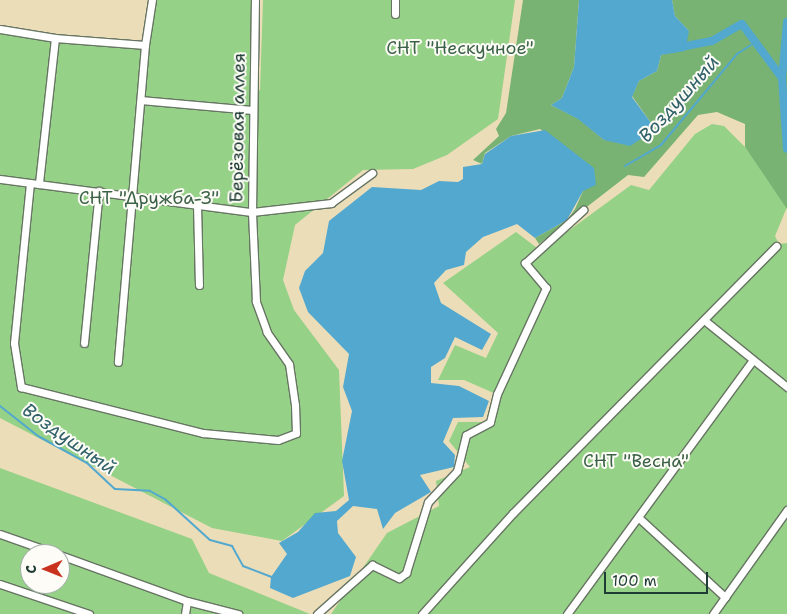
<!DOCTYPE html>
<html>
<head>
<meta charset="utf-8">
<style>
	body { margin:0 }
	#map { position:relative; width:787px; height:614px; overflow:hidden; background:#ecddb9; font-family:"Shantell Sans",sans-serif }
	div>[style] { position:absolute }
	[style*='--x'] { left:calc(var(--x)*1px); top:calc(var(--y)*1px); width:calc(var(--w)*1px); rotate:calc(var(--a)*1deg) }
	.green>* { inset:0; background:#95d186 }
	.forest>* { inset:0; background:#78b373 }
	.water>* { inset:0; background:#52a8ce }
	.stream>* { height:2px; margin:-1px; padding:0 1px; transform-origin:1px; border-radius:1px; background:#52a8ce }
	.canal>* { height:8px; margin:-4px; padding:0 4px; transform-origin:4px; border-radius:4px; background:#52a8ce }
	.roads { filter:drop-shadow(1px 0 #677563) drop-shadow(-1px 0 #677563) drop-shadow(0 1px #677563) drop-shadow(0 -1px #677563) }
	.minor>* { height:7px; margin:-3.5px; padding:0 3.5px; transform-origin:3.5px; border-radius:3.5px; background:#fff }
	span { translate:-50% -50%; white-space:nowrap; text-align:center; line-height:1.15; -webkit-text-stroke:4px #fdfcf7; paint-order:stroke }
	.park-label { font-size:18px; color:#3c6248 }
	.street-label { font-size:18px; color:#1f3d34 }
	.water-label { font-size:19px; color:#31626a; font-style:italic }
	.north { position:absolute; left:20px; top:544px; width:50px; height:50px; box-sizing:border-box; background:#fdfcf7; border:1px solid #a4b0a9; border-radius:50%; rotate:269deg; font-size:14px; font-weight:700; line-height:20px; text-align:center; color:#1f3d34 }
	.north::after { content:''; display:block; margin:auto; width:18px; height:22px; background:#c8321e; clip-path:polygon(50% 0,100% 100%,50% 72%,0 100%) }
	.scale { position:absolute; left:604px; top:572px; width:104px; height:22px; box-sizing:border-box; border:2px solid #1f3d34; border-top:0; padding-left:6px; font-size:15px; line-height:18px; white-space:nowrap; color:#1f3d34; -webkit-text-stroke:4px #fdfcf7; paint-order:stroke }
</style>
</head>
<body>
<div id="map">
	<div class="green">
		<i style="clip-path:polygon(154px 0,255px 0,253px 92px,260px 90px,263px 0,515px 0,498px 119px,447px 155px,413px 169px,363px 170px,295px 225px,283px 280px,294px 310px,339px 370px,344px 496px,282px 541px,212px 528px,0 418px,0 30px,148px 45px)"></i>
		<i style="clip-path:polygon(712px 124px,724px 126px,745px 147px,787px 207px,775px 236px,779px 244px,787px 243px,787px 614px,331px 614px,387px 533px,439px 506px,436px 481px,470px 467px,449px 441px,458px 422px,489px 422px,496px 394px,464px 380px,438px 380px,455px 345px,486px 358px,498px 333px,443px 283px,516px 232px,541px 251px,631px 185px,649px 190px,695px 134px)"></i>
		<i style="clip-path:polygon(evenodd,0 468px,192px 539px,209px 573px,310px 614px,0 614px,0 468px,30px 554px,60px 554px,60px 584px,30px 584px,30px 554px)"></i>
	</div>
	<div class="forest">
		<i style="clip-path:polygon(523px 0,579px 0,574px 67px,562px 98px,551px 105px,579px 119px,604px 140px,651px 123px,632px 96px,639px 81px,657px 71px,661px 55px,672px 52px,689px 31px,675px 16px,672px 0,787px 0,787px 209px,745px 147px,745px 124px,717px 112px,698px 115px,644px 177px,628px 175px,539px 244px,535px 238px,567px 220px,575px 209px,583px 191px,583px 160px,540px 129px,511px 136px,485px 153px,482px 164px,473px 160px,499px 136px,496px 129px,506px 113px)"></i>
	</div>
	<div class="water">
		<i style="clip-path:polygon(579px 0,672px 0,675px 16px,689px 31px,685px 51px,661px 55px,657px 71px,639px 81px,632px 97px,651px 123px,644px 137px,630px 146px,604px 140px,578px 119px,551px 105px,562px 98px,574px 67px)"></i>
		<i style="clip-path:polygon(545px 130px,594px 168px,596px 185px,583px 191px,567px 220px,535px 238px,517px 224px,483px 237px,466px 252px,464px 265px,446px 270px,434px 283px,441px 303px,491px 334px,482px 350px,455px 337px,445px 358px,431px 367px,431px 383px,459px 386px,489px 401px,483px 417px,453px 418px,443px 442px,455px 455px,454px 467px,420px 475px,431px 492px,395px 513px,383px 529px,377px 509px,353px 506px,337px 521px,338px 533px,356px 557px,350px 576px,293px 598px,270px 588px,271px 577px,287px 554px,279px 543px,298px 532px,315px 513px,336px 511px,349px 500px,342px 461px,352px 411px,343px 387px,349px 354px,308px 312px,299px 288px,305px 271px,323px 253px,329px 221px,372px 187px,421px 190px,439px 181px,458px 182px,463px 179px,463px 167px,482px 164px,485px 154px,511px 136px)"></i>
	</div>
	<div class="stream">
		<i style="--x:625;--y:166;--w:42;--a:-30.3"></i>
		<i style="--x:661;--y:145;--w:119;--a:-50.1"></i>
		<i style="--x:737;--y:54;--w:17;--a:-33"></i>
		<i style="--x:0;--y:406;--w:48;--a:38.3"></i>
		<i style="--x:38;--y:436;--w:56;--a:28.9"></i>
		<i style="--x:87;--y:463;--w:38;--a:43"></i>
		<i style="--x:115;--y:489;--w:35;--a:3"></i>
		<i style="--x:150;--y:491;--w:18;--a:29"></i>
		<i style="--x:166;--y:500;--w:59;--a:42.3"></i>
		<i style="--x:210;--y:540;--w:23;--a:15"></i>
		<i style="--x:232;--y:546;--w:23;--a:61"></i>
		<i style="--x:243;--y:566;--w:30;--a:21"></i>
	</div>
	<div class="canal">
		<i style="--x:787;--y:22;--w:56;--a:95.1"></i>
		<i style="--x:782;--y:78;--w:71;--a:86"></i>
		<i style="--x:686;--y:46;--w:26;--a:-11"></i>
		<i style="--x:712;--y:41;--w:34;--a:-30"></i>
		<i style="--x:742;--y:24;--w:67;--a:53.5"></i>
	</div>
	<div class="roads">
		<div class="minor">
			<i style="--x:395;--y:14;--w:14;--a:-90"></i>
			<i style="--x:0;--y:29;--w:56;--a:9.3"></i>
			<i style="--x:55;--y:38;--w:147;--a:96.3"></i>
			<i style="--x:55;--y:38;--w:90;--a:4.4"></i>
			<i style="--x:145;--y:45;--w:318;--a:94.9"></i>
			<i style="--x:145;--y:45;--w:46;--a:-81.2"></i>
			<i style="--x:141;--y:100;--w:111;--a:5.1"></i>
			<i style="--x:0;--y:179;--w:254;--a:7.5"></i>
			<i style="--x:252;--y:212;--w:212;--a:-89.2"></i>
			<i style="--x:30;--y:183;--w:161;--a:95.7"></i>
			<i style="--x:14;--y:343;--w:45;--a:81"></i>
			<i style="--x:21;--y:387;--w:188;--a:14.2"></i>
			<i style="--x:203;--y:433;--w:75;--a:5.3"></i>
			<i style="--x:278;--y:440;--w:19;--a:-21"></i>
			<i style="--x:296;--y:433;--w:28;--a:-92"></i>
			<i style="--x:295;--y:405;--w:41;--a:-98.3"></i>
			<i style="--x:289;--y:364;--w:39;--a:-125"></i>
			<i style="--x:267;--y:332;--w:33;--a:-110"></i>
			<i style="--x:256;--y:301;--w:89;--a:-92.6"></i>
			<i style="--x:252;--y:212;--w:80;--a:-6.5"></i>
			<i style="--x:331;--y:203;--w:51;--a:-36.2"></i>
			<i style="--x:197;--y:204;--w:81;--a:88.6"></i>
			<i style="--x:704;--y:320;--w:107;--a:38.9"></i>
			<i style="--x:84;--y:343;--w:153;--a:-84.4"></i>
			<i style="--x:639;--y:518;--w:117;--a:42.6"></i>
			<i style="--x:0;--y:534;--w:60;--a:19.3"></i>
			<i style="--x:60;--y:555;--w:135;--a:19.9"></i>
			<i style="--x:187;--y:601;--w:53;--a:14.3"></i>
			<i style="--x:0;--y:584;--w:94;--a:18.6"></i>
			<i style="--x:185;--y:614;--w:13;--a:-81"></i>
			<i style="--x:317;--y:614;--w:74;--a:-41.7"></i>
			<i style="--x:372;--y:565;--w:30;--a:26"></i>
			<i style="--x:399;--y:578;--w:9;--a:-36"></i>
			<i style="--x:406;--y:573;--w:74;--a:-72.8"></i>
			<i style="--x:428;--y:502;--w:42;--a:-46.9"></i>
			<i style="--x:457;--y:471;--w:37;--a:-76"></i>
			<i style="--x:466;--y:435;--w:27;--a:-28"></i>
			<i style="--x:490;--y:422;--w:29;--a:-76"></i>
			<i style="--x:497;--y:394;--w:117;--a:-65.2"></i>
			<i style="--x:546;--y:288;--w:33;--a:-130"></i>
			<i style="--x:525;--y:263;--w:79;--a:-42.4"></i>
			<i style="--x:422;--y:614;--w:136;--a:-48"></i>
			<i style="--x:513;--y:513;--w:375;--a:-45.4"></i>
			<i style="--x:567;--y:614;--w:313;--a:-53.8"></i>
			<i style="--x:713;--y:614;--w:128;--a:-54.6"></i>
		</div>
	</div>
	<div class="park-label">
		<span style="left:460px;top:48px">СНТ "Нескучное"</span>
		<span style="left:149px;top:198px">СНТ "Дружба-3"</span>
		<span style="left:636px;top:461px">СНТ "Весна"</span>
	</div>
	<div class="street-label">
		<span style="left:238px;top:128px;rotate:-89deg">Берёзовая аллея</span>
	</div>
	<div class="water-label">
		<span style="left:679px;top:99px;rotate:-48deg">Воздушный</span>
		<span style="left:69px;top:439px;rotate:35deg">Воздушный</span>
	</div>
	<div class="north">С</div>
	<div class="scale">100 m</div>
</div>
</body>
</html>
